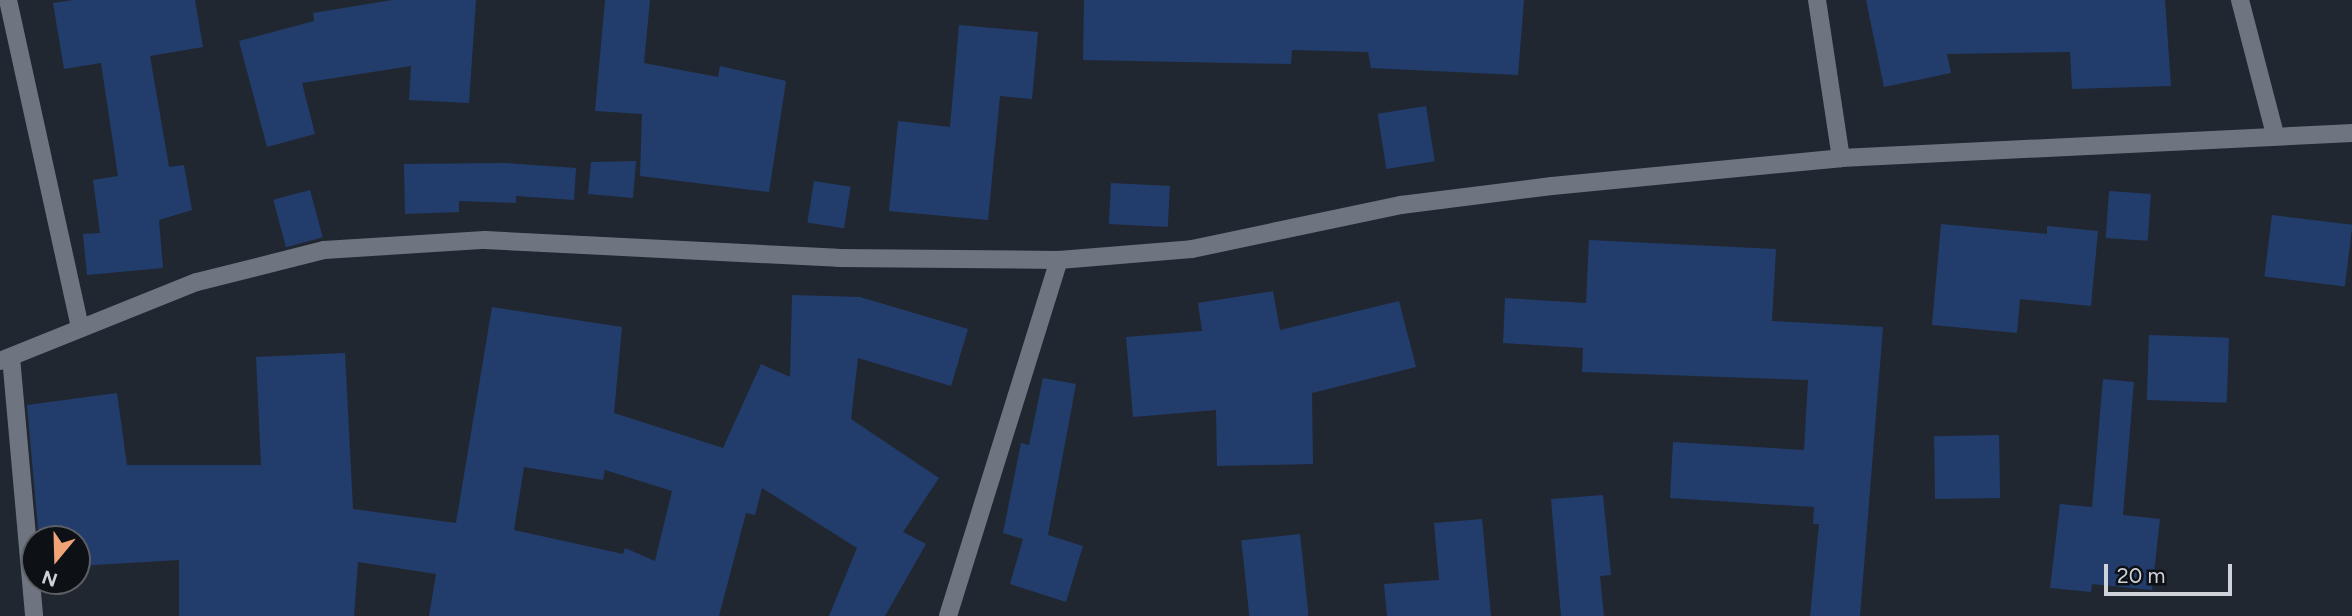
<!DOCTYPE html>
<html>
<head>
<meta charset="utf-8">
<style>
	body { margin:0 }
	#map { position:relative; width:2352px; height:616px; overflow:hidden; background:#212731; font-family:Figtree,sans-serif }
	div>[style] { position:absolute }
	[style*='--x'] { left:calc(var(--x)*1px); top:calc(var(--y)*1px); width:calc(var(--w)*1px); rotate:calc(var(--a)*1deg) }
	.building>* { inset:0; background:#223d6c; transform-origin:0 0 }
	.minor>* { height:18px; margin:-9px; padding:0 9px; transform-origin:9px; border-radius:9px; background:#6e7581 }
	span { translate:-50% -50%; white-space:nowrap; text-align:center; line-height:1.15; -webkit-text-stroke:6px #0d1014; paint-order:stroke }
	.north { position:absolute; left:21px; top:525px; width:70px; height:70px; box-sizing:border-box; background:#0d1014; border:2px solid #5b5e63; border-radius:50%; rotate:199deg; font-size:19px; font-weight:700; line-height:28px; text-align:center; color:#cfd3d9 }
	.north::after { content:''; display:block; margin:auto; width:24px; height:32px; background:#efa377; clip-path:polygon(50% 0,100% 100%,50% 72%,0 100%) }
	.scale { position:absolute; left:2104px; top:564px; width:128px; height:32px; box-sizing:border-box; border:4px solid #cfd3d9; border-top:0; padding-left:9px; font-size:21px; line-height:24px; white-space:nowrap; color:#cfd3d9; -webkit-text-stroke:5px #0d1014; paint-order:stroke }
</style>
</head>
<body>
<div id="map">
	<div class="building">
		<i style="clip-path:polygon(73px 0,195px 0,203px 47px,150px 56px,169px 167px,184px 165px,192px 210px,159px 220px,163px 268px,87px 275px,83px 234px,100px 233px,93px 180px,118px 176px,101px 63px,64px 69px,53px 3px)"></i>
		<i style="clip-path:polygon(392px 0,476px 0,469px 103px,409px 100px,411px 66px,302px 83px,315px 134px,267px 147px,239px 41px,314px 21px,313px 13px)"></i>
		<i style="clip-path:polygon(605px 0,650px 0,644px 63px,718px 77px,720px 66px,786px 81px,769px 192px,640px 176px,642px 114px,595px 111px)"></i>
		<i style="clip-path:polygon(1084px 0,1524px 0,1518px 75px,1371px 68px,1368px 52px,1292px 50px,1291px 64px,1083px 60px)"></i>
		<i style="clip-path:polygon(1866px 0,2165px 0,2171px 86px,2072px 89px,2070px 52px,1947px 54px,1951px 73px,1884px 87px)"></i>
		<i style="clip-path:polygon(959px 25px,1038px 32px,1032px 99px,1000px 96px,988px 220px,889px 211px,898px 121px,950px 127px)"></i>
		<i style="left:1426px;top:106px;width:56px;height:49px;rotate:81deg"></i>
		<i style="clip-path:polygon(636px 161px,633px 198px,588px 194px,591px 162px)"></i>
		<i style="clip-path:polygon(504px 163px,576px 168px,574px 200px,516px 196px,516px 203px,459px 201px,459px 212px,405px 214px,404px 164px)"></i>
		<i style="left:814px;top:181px;width:37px;height:42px;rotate:9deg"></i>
		<i style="left:1111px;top:183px;width:59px;height:41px;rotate:3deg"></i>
		<i style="left:310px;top:190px;width:49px;height:38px;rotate:75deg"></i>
		<i style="left:2109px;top:191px;width:42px;height:47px;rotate:4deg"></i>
		<i style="left:2272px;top:215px;width:81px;height:62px;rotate:7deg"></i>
		<i style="clip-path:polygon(1941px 224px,2047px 234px,2047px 226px,2098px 231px,2091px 306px,2020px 299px,2017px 333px,1932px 325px)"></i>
		<i style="clip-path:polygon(1589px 240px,1776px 249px,1772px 321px,1883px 327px,1860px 616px,1810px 616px,1819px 524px,1813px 524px,1814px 507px,1670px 498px,1673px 442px,1804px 450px,1808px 380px,1582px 372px,1583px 348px,1503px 343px,1505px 298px,1586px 303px)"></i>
		<i style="clip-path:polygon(1273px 291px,1280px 330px,1399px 301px,1416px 367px,1312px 393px,1313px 464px,1217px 466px,1216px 410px,1133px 417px,1126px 337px,1202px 331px,1198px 303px)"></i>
		<i style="clip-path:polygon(evenodd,792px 295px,860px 297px,968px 329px,951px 386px,858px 358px,851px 419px,939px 478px,903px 532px,926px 544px,885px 616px,829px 616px,857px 548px,762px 488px,755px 515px,746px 513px,719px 616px,429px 616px,436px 574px,358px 562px,354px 616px,179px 616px,179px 560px,77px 566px,77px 539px,39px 539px,27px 405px,117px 393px,127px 465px,261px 465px,256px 357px,345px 353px,353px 509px,456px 523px,492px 307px,622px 327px,614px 413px,723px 448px,761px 364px,790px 377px,792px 295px,524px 467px,603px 480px,605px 470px,672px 491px,655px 561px,625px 548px,623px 554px,514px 530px,524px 467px)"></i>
		<i style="left:2149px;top:335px;width:80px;height:65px;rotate:2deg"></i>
		<i style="clip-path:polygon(1043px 378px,1076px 384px,1048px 535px,1083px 546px,1066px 602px,1010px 584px,1023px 539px,1003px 533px,1021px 443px,1029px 445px)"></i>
		<i style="clip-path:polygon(2103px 379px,2134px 382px,2123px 515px,2160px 519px,2152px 590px,2092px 584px,2091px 592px,2050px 588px,2060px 504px,2092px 507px)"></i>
		<i style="left:1999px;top:435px;width:63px;height:65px;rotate:89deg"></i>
		<i style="clip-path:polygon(1603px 495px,1611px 575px,1600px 576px,1604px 616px,1561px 616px,1551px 499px)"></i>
		<i style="clip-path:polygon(1482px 519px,1491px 616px,1387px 616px,1384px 584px,1439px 580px,1434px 523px)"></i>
		<i style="left:1300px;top:534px;width:82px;height:59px;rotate:84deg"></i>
	</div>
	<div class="minor">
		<i style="--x:8;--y:0;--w:336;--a:77.6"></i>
		<i style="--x:1817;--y:0;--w:160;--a:81.4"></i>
		<i style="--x:2240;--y:0;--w:138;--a:75.4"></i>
		<i style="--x:11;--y:357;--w:260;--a:84.9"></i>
		<i style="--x:0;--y:361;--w:212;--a:-21.9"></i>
		<i style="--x:197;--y:282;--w:131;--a:-14.1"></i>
		<i style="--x:324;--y:250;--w:161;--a:-3.6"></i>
		<i style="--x:485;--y:240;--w:353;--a:2.9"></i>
		<i style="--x:838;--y:258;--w:221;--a:0.5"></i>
		<i style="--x:1059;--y:260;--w:133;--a:-4.7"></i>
		<i style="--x:1192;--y:249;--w:214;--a:-11.9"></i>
		<i style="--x:1401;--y:205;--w:152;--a:-7.2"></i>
		<i style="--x:1552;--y:186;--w:290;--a:-5.5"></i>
		<i style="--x:1841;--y:158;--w:512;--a:-2.8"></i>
		<i style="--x:948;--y:616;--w:373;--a:-72.7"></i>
	</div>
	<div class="north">N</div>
	<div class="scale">20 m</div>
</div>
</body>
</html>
